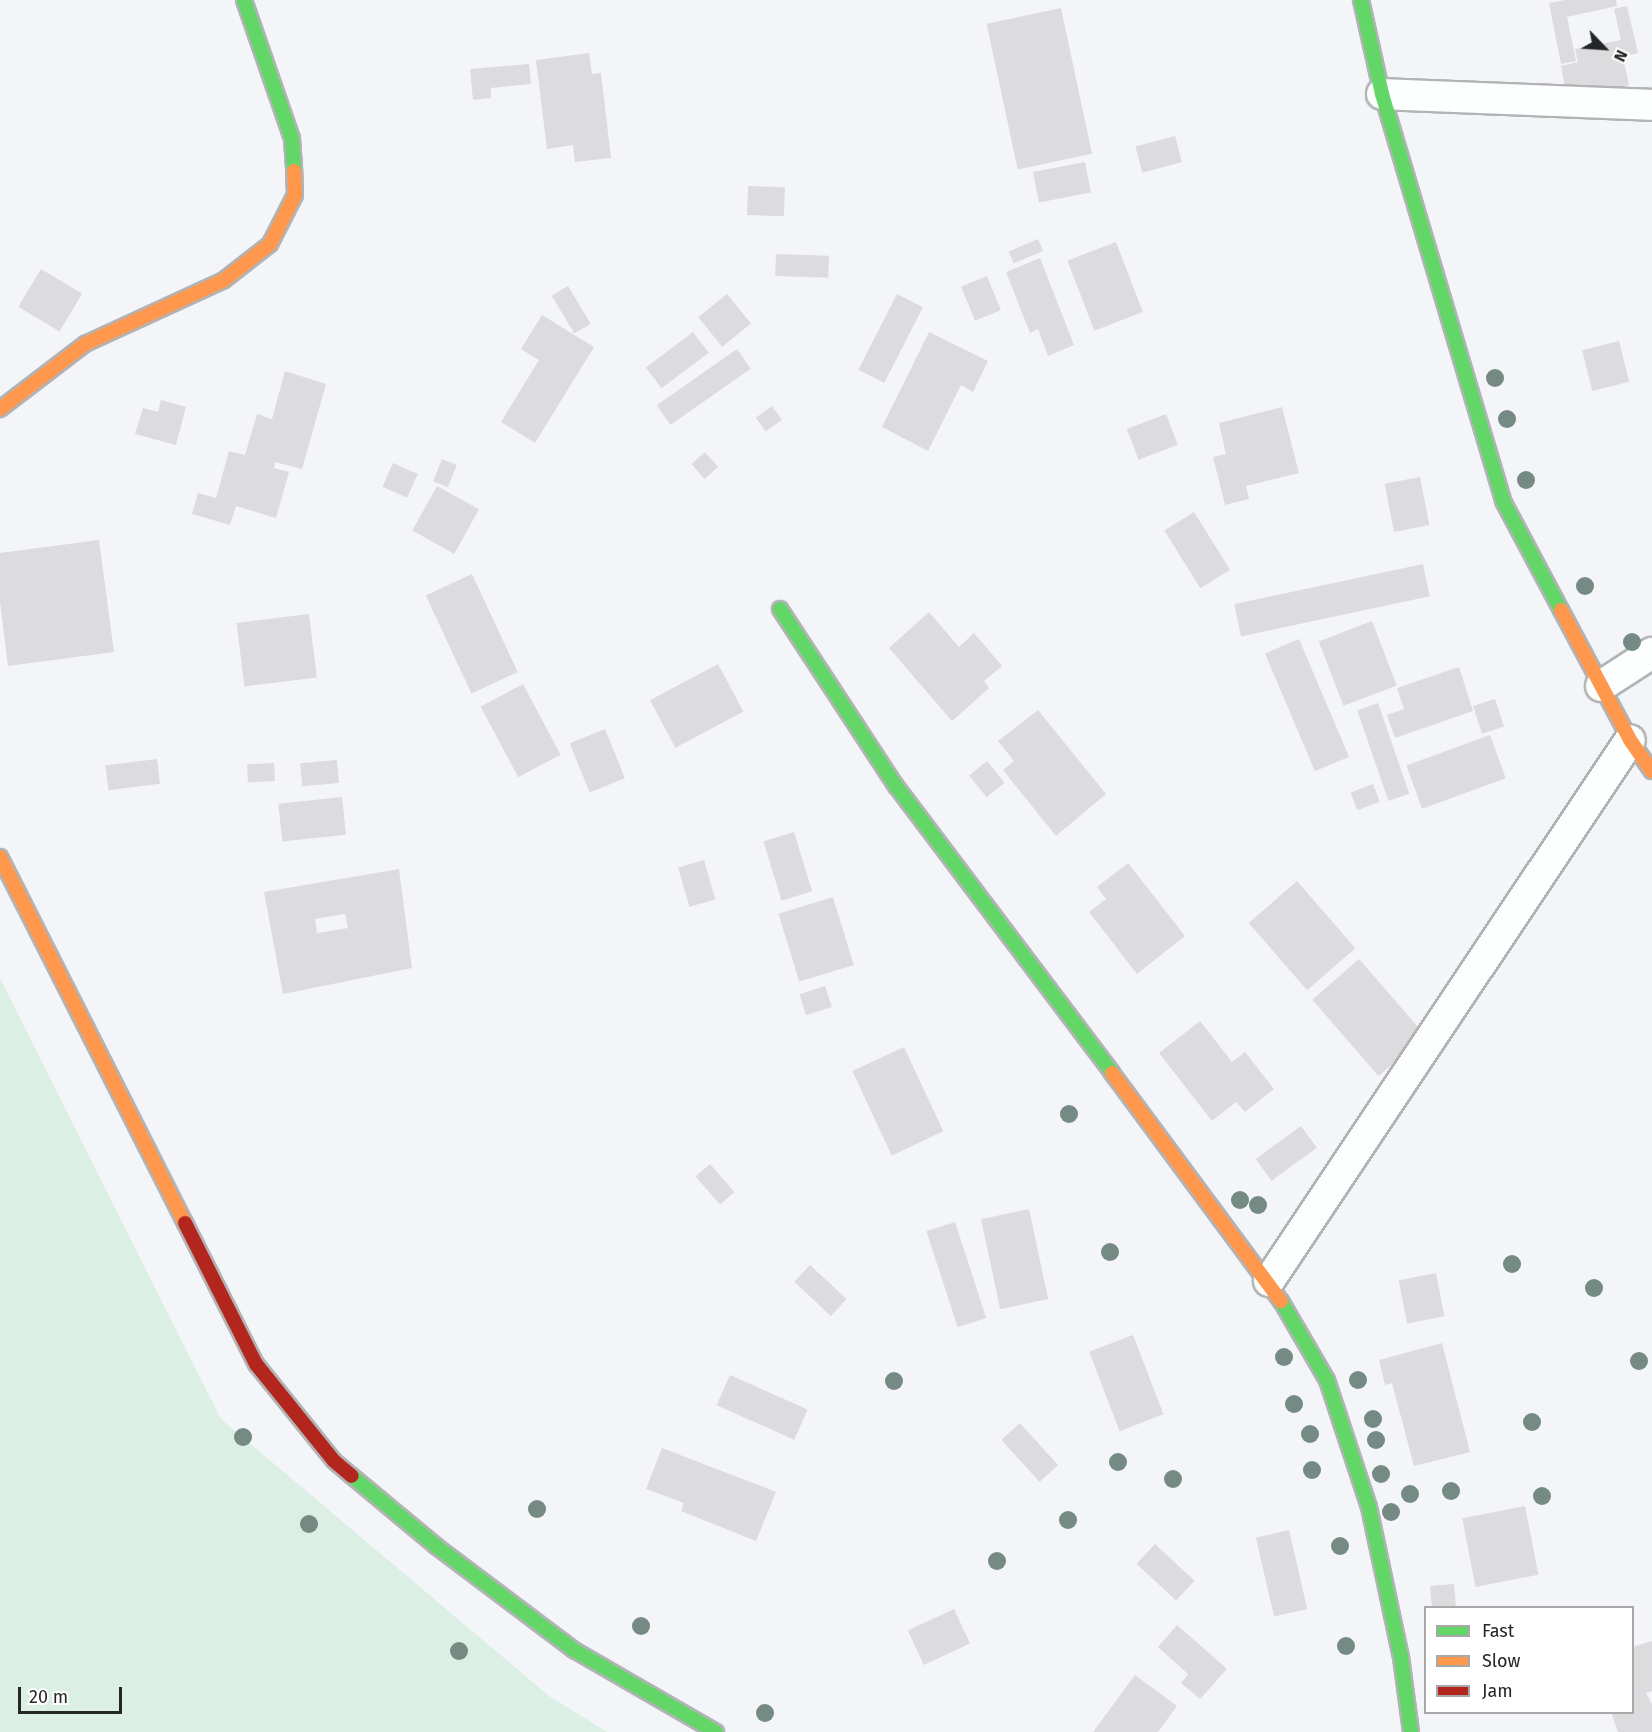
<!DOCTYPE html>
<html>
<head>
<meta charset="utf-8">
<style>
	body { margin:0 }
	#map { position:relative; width:1652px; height:1732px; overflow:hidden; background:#f4f5f8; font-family:"Fira Sans",sans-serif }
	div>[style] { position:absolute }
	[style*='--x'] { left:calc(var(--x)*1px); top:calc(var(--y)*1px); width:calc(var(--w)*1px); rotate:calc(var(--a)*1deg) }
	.green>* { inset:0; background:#dbefe5 }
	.building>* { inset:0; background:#dcdcdf; transform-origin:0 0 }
	.roads { filter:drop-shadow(2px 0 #b2b3b5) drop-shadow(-2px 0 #b2b3b5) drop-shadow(0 2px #b2b3b5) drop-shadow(0 -2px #b2b3b5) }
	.street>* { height:30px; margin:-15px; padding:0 15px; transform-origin:15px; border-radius:15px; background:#fdfefe }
	.fast>* { height:14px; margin:-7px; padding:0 7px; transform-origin:7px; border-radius:7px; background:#63d668 }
	.slow>* { height:14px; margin:-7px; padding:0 7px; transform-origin:7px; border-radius:7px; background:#ff974d }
	.jam>* { height:14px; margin:-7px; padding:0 7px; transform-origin:7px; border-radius:7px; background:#b3261e }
	.trees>* { width:18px; height:18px; margin:-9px; border-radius:50%; background:#748a82 }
	span { translate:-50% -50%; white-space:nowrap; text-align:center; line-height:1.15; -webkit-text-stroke:6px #fff; paint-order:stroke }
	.legend { position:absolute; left:1424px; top:1606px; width:210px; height:108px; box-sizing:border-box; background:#fff; border:2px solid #a8a8a9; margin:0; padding:8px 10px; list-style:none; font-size:18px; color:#252627 }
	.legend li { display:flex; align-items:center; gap:12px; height:30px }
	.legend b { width:30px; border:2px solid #a8a8a9 }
	.north { position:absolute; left:1574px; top:18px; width:60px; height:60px; -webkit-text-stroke:4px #fff; paint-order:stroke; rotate:115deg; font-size:16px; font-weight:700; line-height:24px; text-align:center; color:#252627 }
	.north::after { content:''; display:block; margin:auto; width:21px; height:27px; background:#252627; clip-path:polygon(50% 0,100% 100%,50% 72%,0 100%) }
	.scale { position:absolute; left:18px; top:1687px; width:104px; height:27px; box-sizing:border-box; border:3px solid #252627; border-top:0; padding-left:8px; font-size:18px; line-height:21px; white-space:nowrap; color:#252627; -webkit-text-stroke:4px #fff; paint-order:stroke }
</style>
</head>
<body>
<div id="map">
	<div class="green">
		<i style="clip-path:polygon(0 978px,221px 1419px,549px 1696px,607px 1732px,0 1732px)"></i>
	</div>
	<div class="building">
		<i style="clip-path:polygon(1565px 0,1616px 0,1617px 6px,1567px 17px,1576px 61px,1561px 64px,1549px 3px)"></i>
		<i style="clip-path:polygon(1627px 6px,1638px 53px,1623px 57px,1629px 85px,1567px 98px,1561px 66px,1578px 62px,1575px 49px,1621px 40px,1614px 9px)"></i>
		<i style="left:1061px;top:8px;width:149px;height:76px;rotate:78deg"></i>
		<i style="clip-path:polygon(589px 53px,592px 74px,601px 73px,611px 158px,575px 162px,573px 145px,547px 149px,536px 60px)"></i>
		<i style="clip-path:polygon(529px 64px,531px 84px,491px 88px,491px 98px,473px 100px,470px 69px)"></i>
		<i style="left:1175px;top:136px;width:27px;height:41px;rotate:75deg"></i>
		<i style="left:1085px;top:162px;width:31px;height:53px;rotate:79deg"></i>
		<i style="left:748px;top:186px;width:37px;height:29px;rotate:2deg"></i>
		<i style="left:1038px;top:239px;width:13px;height:32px;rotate:67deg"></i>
		<i style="left:1116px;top:242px;width:75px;height:52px;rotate:69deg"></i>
		<i style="left:776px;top:254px;width:53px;height:22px;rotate:2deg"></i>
		<i style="clip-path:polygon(1040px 258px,1074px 345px,1048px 356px,1038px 329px,1030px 333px,1006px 272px)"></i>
		<i style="left:41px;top:269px;width:48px;height:44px;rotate:31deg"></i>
		<i style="left:987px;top:276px;width:37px;height:28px;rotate:68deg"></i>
		<i style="left:568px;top:286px;width:44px;height:19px;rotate:59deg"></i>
		<i style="left:727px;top:294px;width:38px;height:37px;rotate:51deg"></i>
		<i style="left:897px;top:294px;width:29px;height:85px;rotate:27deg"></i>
		<i style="clip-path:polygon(542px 315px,594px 347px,535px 443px,501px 422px,539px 360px,521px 349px)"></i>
		<i style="left:693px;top:332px;width:26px;height:59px;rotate:53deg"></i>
		<i style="clip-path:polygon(929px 332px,988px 361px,973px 392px,961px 385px,928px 451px,882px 427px)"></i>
		<i style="left:1619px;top:341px;width:42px;height:38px;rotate:76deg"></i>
		<i style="left:737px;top:349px;width:24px;height:98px;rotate:55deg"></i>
		<i style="clip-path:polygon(285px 371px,326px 384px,302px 469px,275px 462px,274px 468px,289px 472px,276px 518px,236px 506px,230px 525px,192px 514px,198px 493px,216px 498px,229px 451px,245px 455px,257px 414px,272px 419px)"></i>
		<i style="clip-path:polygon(161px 400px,186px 407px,176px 445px,135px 434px,143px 408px,158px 412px)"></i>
		<i style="left:772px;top:406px;width:17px;height:20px;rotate:54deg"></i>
		<i style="clip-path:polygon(1282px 407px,1299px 473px,1246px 486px,1249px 499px,1225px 505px,1213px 457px,1226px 454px,1219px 423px)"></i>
		<i style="left:1166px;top:414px;width:33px;height:42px;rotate:69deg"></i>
		<i style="left:705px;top:452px;width:20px;height:18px;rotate:49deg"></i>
		<i style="left:442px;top:459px;width:16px;height:24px;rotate:22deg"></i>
		<i style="left:393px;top:463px;width:27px;height:26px;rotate:24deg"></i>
		<i style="left:1420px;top:477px;width:49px;height:36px;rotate:79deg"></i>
		<i style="left:437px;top:486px;width:48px;height:51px;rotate:29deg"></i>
		<i style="left:1194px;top:512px;width:68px;height:35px;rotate:58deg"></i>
		<i style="clip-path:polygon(99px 540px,114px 652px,8px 666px,0 602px,0 553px)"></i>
		<i style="left:1423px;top:564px;width:33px;height:193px;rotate:78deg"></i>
		<i style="left:472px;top:574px;width:108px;height:51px;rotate:65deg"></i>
		<i style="clip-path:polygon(929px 612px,959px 647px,974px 633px,1002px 666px,984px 681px,989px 688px,952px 721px,889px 648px)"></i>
		<i style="left:309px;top:614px;width:64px;height:73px;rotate:83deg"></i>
		<i style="left:1372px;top:621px;width:69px;height:57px;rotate:69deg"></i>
		<i style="left:1299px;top:639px;width:128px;height:37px;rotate:67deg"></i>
		<i style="left:718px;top:664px;width:54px;height:77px;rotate:62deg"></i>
		<i style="clip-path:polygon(1459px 667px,1473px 711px,1395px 738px,1387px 715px,1404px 709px,1397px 688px)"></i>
		<i style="left:523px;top:684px;width:80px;height:48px;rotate:62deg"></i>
		<i style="left:1495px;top:699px;width:29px;height:23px;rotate:72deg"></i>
		<i style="left:1378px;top:703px;width:96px;height:22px;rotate:71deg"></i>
		<i style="clip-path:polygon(1038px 710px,1106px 794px,1056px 836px,1003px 770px,1014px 761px,998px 741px)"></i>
		<i style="left:605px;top:729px;width:53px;height:38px;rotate:68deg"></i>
		<i style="left:1490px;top:735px;width:46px;height:89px;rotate:70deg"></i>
		<i style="left:157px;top:759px;width:25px;height:52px;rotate:83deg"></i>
		<i style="left:337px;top:760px;width:23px;height:37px;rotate:85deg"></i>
		<i style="left:987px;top:761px;width:28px;height:23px;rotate:51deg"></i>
		<i style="left:274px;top:763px;width:18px;height:27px;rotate:87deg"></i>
		<i style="left:1373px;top:784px;width:19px;height:24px;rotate:69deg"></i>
		<i style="left:342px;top:797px;width:38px;height:64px;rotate:84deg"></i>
		<i style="left:794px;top:832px;width:62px;height:32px;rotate:73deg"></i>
		<i style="left:704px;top:860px;width:41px;height:27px;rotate:74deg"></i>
		<i style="clip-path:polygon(1128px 863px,1185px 936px,1137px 974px,1089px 912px,1106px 899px,1097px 887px)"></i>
		<i style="clip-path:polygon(evenodd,399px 869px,412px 968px,283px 994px,264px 892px,399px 869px,345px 914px,348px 928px,317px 933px,315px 919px,345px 914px)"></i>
		<i style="left:1297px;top:881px;width:89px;height:64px;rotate:49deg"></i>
		<i style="left:833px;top:897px;width:71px;height:57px;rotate:73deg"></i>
		<i style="left:1359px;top:959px;width:101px;height:62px;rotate:49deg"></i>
		<i style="left:825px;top:986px;width:22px;height:27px;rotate:72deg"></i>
		<i style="clip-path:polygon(1200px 1021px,1232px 1062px,1245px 1052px,1274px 1089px,1245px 1112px,1236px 1102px,1212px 1121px,1159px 1053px)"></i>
		<i style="left:904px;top:1047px;width:93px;height:57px;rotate:65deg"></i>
		<i style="left:1301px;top:1126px;width:27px;height:56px;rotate:54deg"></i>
		<i style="left:710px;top:1164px;width:37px;height:19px;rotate:49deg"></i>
		<i style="left:1029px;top:1209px;width:92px;height:49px;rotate:78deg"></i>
		<i style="left:955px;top:1222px;width:101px;height:30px;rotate:72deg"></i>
		<i style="left:810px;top:1265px;width:50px;height:23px;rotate:43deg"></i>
		<i style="left:1436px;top:1273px;width:44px;height:38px;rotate:79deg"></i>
		<i style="left:1133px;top:1335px;width:85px;height:47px;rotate:69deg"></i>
		<i style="clip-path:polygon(1442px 1343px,1470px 1452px,1414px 1466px,1392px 1383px,1385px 1385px,1379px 1360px)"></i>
		<i style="left:730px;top:1375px;width:85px;height:33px;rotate:24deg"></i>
		<i style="left:1020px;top:1423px;width:57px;height:25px;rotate:48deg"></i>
		<i style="clip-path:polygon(662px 1448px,776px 1492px,756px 1541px,681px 1511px,684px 1503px,646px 1489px)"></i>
		<i style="left:1525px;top:1506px;width:70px;height:64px;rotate:79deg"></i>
		<i style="left:1289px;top:1530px;width:81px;height:34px;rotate:77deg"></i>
		<i style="left:1155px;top:1544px;width:54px;height:27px;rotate:43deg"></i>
		<i style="left:1454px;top:1584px;width:24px;height:24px;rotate:85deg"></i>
		<i style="left:954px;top:1609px;width:38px;height:51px;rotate:65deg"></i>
		<i style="clip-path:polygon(1177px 1625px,1227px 1669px,1200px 1699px,1181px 1683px,1188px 1674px,1158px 1647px)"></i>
		<i style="clip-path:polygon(1652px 1641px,1652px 1691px,1646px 1693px,1652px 1704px,1652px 1732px,1618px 1732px,1611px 1712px,1632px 1712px,1632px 1647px)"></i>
		<i style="clip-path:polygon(1135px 1675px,1177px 1706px,1158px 1732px,1093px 1732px)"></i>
	</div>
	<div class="roads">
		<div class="street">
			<i style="--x:1382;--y:94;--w:270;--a:2.3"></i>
			<i style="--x:1601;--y:686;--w:61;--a:-32.9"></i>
			<i style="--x:1269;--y:1281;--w:650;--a:-56.29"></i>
		</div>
		<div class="fast">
			<i style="--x:244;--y:0;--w:147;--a:70.9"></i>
			<i style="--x:292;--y:139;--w:32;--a:86"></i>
			<i style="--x:1361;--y:0;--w:96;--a:77.4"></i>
			<i style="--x:1382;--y:94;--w:425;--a:73.4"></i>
			<i style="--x:1503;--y:501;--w:123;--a:62"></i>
			<i style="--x:780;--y:609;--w:212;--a:56.8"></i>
			<i style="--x:896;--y:786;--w:359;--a:53"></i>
			<i style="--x:1281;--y:1301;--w:91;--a:59.8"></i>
			<i style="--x:1327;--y:1380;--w:134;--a:71.7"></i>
			<i style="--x:1369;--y:1507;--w:153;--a:78"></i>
			<i style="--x:1401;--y:1657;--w:76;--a:82.4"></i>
			<i style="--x:352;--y:1476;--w:109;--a:39.8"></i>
			<i style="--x:436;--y:1546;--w:173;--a:37"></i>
			<i style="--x:574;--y:1650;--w:164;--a:30"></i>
		</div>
		<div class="slow">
			<i style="--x:0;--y:409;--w:107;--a:-37.4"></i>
			<i style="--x:85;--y:344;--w:153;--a:-24.7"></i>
			<i style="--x:224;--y:280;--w:58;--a:-38"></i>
			<i style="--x:270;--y:244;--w:55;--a:-63"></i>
			<i style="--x:295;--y:195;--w:24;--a:-92"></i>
			<i style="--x:1561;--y:610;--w:147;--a:62"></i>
			<i style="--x:1630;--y:740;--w:38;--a:55"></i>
			<i style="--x:0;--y:857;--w:410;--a:63.2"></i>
			<i style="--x:1112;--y:1073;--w:284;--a:53.5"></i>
		</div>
		<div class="jam">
			<i style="--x:185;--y:1223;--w:158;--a:63.3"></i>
			<i style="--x:256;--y:1364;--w:124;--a:51.2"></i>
			<i style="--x:334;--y:1461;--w:23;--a:40"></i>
		</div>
	</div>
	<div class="trees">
		<i style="left:1495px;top:378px"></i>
		<i style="left:1507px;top:419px"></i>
		<i style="left:1526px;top:480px"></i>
		<i style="left:1585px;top:586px"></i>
		<i style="left:1632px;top:642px"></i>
		<i style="left:1069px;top:1114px"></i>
		<i style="left:1240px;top:1200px"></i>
		<i style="left:1258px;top:1205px"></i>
		<i style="left:1110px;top:1252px"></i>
		<i style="left:1512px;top:1264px"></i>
		<i style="left:1594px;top:1288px"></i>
		<i style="left:1284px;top:1357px"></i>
		<i style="left:1639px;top:1361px"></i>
		<i style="left:1358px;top:1380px"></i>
		<i style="left:894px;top:1381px"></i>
		<i style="left:1294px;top:1404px"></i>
		<i style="left:1373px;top:1419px"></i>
		<i style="left:1532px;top:1422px"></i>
		<i style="left:1310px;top:1434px"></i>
		<i style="left:243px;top:1437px"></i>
		<i style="left:1376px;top:1440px"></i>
		<i style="left:1118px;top:1462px"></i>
		<i style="left:1312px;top:1470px"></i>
		<i style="left:1381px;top:1474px"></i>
		<i style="left:1173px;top:1479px"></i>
		<i style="left:1451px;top:1491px"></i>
		<i style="left:1410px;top:1494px"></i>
		<i style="left:1542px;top:1496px"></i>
		<i style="left:537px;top:1509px"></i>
		<i style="left:1391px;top:1512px"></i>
		<i style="left:1068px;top:1520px"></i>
		<i style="left:309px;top:1524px"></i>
		<i style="left:1340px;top:1546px"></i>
		<i style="left:997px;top:1561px"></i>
		<i style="left:641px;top:1626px"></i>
		<i style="left:1346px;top:1646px"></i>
		<i style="left:459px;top:1651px"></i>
		<i style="left:765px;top:1713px"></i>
	</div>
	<ul class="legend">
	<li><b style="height:8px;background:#63d668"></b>Fast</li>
	<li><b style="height:8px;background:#ff974d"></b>Slow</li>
	<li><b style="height:8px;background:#b3261e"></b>Jam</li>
	</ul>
	<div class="north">N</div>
	<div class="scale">20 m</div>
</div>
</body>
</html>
